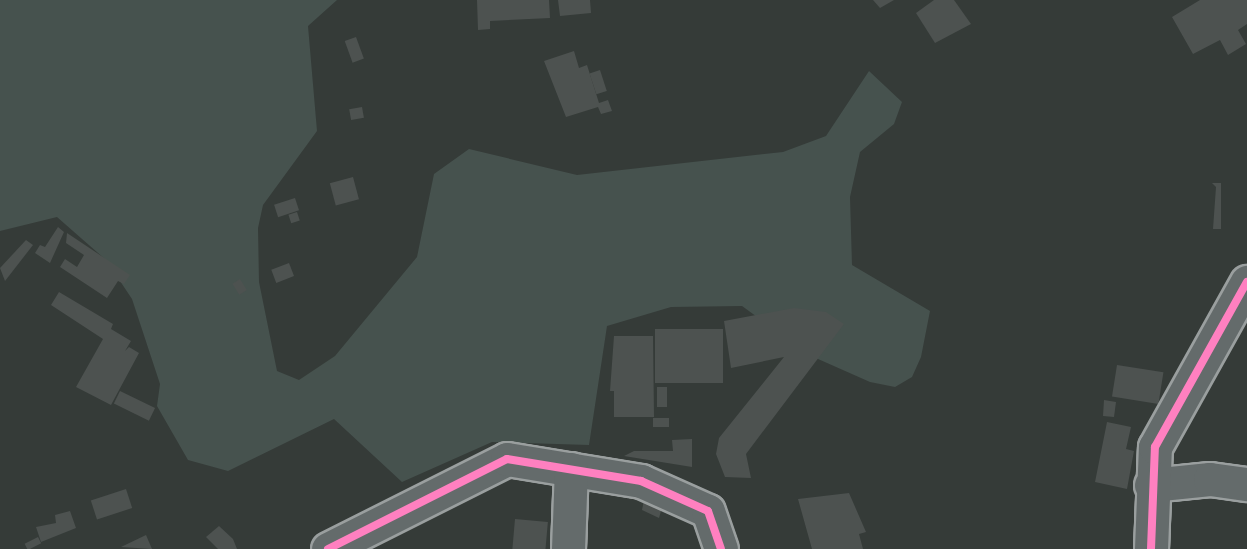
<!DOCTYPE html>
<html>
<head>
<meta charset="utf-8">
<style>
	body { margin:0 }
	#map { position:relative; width:1247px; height:549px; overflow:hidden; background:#353b38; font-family:"Balsamiq Sans",sans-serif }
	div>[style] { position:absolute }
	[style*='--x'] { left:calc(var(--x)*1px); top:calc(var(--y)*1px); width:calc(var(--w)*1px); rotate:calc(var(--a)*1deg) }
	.green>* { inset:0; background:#46524e }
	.building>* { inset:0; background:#4d5250; transform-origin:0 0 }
	.roads { filter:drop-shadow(2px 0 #9a9f9f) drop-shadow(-2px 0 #9a9f9f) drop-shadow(0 2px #9a9f9f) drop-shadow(0 -2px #9a9f9f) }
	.minor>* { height:33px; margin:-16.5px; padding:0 16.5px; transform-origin:16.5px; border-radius:16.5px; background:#646b6b }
	.cycleway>* { height:8px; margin:-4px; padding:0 4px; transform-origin:4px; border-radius:4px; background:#ff80c0 }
	span { translate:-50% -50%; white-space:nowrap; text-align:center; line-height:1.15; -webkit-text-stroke:6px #26332d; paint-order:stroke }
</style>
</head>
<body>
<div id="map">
	<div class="green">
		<i style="clip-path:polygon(0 0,337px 0,308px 26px,317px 131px,263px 205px,258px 228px,259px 282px,277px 371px,299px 380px,335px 356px,417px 257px,434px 174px,469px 149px,577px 175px,783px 152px,826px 136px,869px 71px,902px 102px,894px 124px,860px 152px,850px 197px,852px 265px,930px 311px,921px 357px,912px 377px,895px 387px,870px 382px,809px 355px,742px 306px,671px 307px,607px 326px,589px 445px,492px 442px,402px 482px,334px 419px,228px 471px,188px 460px,157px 406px,160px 384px,132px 299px,106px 260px,57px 217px,0 231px)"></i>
	</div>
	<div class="building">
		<i style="clip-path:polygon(477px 0,549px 0,550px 18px,490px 21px,490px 29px,478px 30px)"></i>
		<i style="clip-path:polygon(558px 0,590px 0,591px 13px,560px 16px)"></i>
		<i style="clip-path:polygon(873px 0,894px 0,880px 8px)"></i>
		<i style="clip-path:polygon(934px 0,954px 0,971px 24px,935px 43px,916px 13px)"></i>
		<i style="clip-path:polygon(1200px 0,1247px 0,1247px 24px,1238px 30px,1246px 44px,1228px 55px,1220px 40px,1193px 54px,1172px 17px)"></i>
		<i style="left:356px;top:37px;width:23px;height:12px;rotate:70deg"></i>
		<i style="clip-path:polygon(574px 51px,579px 68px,587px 65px,599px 103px,608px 100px,612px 111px,601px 114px,598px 107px,566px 117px,544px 61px)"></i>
		<i style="left:600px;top:70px;width:22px;height:11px;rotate:72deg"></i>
		<i style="left:362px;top:107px;width:11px;height:13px;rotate:80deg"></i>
		<i style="left:353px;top:177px;width:23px;height:24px;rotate:75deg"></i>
		<i style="clip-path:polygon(1212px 183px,1221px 183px,1221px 229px,1213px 229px,1216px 187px)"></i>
		<i style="left:295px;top:198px;width:13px;height:22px;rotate:72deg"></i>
		<i style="left:297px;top:212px;width:9px;height:9px;rotate:72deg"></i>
		<i style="clip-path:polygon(58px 227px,64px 232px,50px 263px,35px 253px,40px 245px,45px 247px)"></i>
		<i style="clip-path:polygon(67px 233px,130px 275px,124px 284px,118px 281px,107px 298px,60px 267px,65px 259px,77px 267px,84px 255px,66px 243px)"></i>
		<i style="clip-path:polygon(26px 240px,33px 245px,5px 281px,0 268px)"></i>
		<i style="left:289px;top:263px;width:14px;height:19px;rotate:69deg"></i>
		<i style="left:240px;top:279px;width:13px;height:9px;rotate:58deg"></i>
		<i style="clip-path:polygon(59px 292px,113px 324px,111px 329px,131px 341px,125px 351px,129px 347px,139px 353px,111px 405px,76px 387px,103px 339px,51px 305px)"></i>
		<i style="clip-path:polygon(794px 308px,826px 312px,844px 324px,746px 454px,751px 478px,725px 477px,716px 454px,719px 438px,784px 357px,731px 368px,724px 321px)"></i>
		<i style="left:655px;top:329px;width:68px;height:54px"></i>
		<i style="clip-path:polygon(614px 336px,653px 336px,654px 417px,614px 417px,614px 391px,610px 391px)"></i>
		<i style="left:1117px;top:365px;width:47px;height:32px;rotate:9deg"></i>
		<i style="left:657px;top:387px;width:10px;height:20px"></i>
		<i style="left:120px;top:391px;width:39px;height:14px;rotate:26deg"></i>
		<i style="clip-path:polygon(1104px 400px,1116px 402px,1114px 417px,1103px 416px)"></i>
		<i style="left:653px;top:418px;width:16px;height:9px"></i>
		<i style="clip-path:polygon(1107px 422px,1131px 427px,1126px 449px,1134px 451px,1127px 489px,1095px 482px)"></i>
		<i style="clip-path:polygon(692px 439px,692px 467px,624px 456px,634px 451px,673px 451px,672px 440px)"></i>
		<i style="left:126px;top:489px;width:20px;height:37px;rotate:72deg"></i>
		<i style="clip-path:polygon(849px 493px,866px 532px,859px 534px,863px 549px,812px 549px,798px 499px)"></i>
		<i style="clip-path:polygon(644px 500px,663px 504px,659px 518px,642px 510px)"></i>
		<i style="clip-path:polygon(70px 511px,76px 528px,41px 542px,36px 527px,56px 523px,55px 515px)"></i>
		<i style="left:515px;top:519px;width:33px;height:30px;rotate:5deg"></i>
		<i style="clip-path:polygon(219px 526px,233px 539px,237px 549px,218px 549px,206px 537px)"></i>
		<i style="clip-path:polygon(146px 535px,152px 549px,121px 547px)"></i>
		<i style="left:38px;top:537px;width:7px;height:15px;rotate:63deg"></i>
	</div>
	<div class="roads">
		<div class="minor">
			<i style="--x:1151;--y:485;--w:59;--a:-5.8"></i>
			<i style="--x:1210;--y:479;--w:37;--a:8"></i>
			<i style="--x:328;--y:549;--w:200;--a:-26.7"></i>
			<i style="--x:507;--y:459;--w:136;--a:9.3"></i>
			<i style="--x:641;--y:481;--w:73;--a:24.1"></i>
			<i style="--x:708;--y:511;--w:40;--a:71.1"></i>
			<i style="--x:568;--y:549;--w:80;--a:-87.9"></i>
			<i style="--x:1151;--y:549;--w:102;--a:-87.8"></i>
			<i style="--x:1155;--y:447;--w:189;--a:-60.9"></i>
		</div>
	</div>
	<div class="cycleway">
		<i style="--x:328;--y:549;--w:200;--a:-26.7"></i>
		<i style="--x:507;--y:459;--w:136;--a:9.3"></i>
		<i style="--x:641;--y:481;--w:73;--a:24.1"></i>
		<i style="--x:708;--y:511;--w:40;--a:71.1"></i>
		<i style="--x:1151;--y:549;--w:102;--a:-87.8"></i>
		<i style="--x:1155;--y:447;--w:189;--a:-60.9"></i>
	</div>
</div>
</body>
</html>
